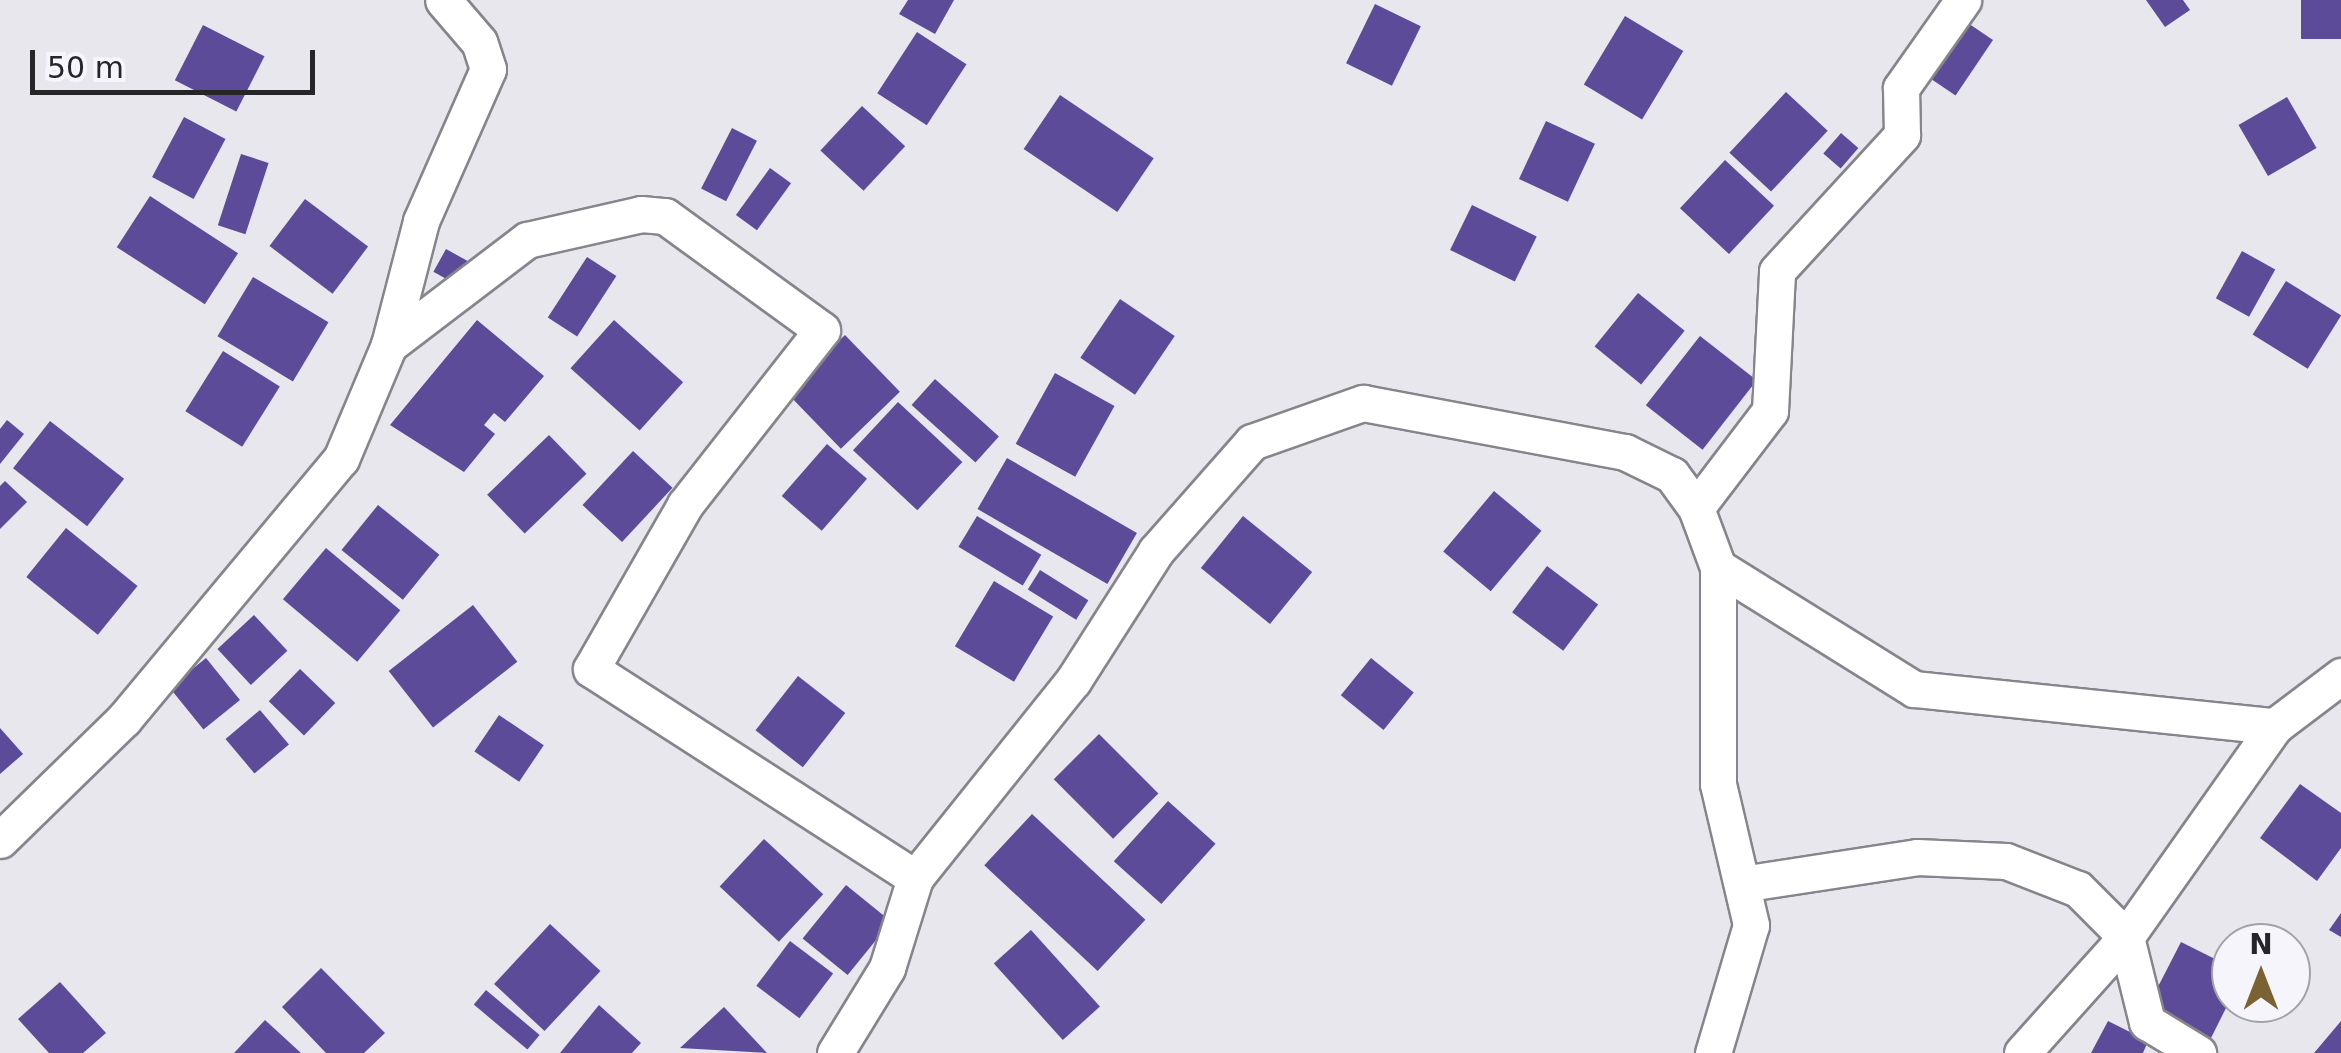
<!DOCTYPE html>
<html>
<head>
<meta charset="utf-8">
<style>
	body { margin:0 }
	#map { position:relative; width:2341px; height:1053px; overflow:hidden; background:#e8e7ee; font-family:"DejaVu Sans",sans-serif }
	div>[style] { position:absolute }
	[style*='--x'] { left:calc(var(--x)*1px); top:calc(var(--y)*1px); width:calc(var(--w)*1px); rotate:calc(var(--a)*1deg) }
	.building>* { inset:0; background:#5c4b98; transform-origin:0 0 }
	.roads { filter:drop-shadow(2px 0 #86858b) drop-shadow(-2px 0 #86858b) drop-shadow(0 2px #86858b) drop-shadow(0 -2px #86858b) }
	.street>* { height:35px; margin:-17.5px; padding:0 17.5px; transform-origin:17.5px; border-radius:17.5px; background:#fff }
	span { translate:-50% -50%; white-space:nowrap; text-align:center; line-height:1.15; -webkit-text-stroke:10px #f6f5fb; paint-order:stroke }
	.north { position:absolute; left:2211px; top:923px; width:100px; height:100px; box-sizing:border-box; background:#f6f5fb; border:2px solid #a3a2a7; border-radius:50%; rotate:0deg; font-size:28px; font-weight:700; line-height:40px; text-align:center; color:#262528 }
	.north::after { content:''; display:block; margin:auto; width:35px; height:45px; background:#7b6233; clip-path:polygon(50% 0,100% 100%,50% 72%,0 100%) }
	.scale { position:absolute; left:30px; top:50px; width:285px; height:45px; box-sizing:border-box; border:5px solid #262528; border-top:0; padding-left:12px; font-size:30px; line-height:35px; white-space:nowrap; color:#262528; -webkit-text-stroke:8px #f6f5fb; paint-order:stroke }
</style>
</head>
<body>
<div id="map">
	<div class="building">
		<i style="clip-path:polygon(908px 0,954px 0,935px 34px,899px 14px)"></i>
		<i style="clip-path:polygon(2146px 0,2183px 0,2190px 10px,2165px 27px)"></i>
		<i style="left:2301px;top:0;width:40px;height:39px"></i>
		<i style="left:1375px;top:4px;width:51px;height:66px;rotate:26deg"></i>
		<i style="left:1625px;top:16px;width:68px;height:80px;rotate:31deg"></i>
		<i style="left:1959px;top:17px;width:41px;height:67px;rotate:34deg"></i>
		<i style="left:203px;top:25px;width:69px;height:62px;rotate:27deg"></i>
		<i style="left:917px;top:32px;width:59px;height:73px;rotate:33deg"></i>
		<i style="left:1786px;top:92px;width:57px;height:83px;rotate:43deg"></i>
		<i style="left:1060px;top:95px;width:113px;height:65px;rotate:34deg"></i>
		<i style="left:2287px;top:97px;width:59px;height:56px;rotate:60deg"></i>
		<i style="left:862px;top:106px;width:59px;height:61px;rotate:43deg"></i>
		<i style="left:184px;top:117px;width:47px;height:68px;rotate:28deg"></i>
		<i style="left:1546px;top:121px;width:54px;height:64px;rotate:25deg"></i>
		<i style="left:732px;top:128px;width:28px;height:68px;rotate:27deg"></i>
		<i style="left:1841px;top:133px;width:23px;height:27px;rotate:41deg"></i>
		<i style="left:241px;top:154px;width:29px;height:75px;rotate:18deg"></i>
		<i style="left:1725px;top:160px;width:67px;height:66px;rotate:43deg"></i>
		<i style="left:770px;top:168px;width:26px;height:58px;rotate:36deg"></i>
		<i style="left:150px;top:196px;width:105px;height:61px;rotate:33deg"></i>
		<i style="left:305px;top:199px;width:79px;height:59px;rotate:37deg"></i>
		<i style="left:1472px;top:205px;width:72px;height:50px;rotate:26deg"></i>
		<i style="left:446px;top:249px;width:37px;height:26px;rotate:29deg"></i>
		<i style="left:2242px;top:251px;width:38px;height:54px;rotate:29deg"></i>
		<i style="left:587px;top:257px;width:35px;height:72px;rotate:33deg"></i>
		<i style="left:253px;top:277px;width:88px;height:69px;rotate:31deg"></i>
		<i style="left:2286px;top:281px;width:65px;height:63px;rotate:32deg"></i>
		<i style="left:1638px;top:293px;width:60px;height:69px;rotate:39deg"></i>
		<i style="left:1120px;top:299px;width:66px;height:71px;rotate:34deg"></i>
		<i style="clip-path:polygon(477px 320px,544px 376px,505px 422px,494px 413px,484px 425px,495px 434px,464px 472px,390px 425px)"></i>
		<i style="left:614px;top:320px;width:93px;height:65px;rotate:42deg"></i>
		<i style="left:845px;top:335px;width:79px;height:82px;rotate:46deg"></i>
		<i style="left:1700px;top:336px;width:72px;height:88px;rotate:38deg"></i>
		<i style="left:223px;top:351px;width:67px;height:71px;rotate:32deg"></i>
		<i style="left:1055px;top:373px;width:68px;height:81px;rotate:29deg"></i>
		<i style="left:935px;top:379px;width:86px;height:35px;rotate:42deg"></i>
		<i style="left:898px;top:402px;width:88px;height:66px;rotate:43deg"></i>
		<i style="clip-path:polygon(7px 420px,24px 434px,0 464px,0 429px)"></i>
		<i style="left:50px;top:421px;width:94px;height:60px;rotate:38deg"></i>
		<i style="left:549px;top:435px;width:54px;height:86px;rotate:46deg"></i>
		<i style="left:827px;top:444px;width:53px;height:69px;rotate:41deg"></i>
		<i style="left:633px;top:451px;width:54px;height:74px;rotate:43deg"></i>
		<i style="left:1007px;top:458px;width:150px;height:59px;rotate:30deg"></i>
		<i style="clip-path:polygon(5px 481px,27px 502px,0 529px,0 486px)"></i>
		<i style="left:1494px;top:491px;width:62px;height:79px;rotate:40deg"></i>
		<i style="left:378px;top:505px;width:79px;height:58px;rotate:39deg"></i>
		<i style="left:977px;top:516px;width:75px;height:36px;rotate:31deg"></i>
		<i style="left:1243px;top:516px;width:89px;height:67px;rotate:39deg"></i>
		<i style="left:66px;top:528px;width:92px;height:63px;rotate:39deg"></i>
		<i style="left:326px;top:548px;width:97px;height:67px;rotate:40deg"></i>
		<i style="left:1547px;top:566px;width:64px;height:58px;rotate:37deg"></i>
		<i style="left:1040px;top:570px;width:57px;height:23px;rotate:32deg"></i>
		<i style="left:994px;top:581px;width:69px;height:76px;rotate:31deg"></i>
		<i style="left:473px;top:605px;width:72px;height:107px;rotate:52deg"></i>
		<i style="left:254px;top:615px;width:49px;height:50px;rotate:47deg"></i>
		<i style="left:206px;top:658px;width:54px;height:47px;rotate:51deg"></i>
		<i style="left:1371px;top:658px;width:55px;height:48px;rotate:39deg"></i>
		<i style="left:300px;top:669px;width:49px;height:45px;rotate:44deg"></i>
		<i style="left:798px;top:676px;width:60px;height:69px;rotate:38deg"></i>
		<i style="left:260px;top:710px;width:45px;height:45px;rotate:50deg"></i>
		<i style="left:499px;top:715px;width:54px;height:44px;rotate:34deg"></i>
		<i style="clip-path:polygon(0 728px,23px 754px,0 774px)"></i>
		<i style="left:1099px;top:734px;width:84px;height:64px;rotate:45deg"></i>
		<i style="clip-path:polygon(2300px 784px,2341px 813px,2341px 848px,2317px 881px,2260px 838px)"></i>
		<i style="left:1168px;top:801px;width:64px;height:81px;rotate:42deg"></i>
		<i style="left:1032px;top:814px;width:155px;height:70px;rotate:43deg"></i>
		<i style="left:764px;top:839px;width:81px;height:65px;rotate:43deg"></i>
		<i style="left:846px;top:885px;width:58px;height:69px;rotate:39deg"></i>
		<i style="clip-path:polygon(2341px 913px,2341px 937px,2329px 930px)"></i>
		<i style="left:550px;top:924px;width:69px;height:82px;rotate:43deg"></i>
		<i style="left:1031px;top:930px;width:103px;height:50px;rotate:48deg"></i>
		<i style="left:790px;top:941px;width:54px;height:56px;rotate:37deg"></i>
		<i style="clip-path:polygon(2181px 942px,2231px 967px,2231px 998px,2208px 1044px,2145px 1012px)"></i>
		<i style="clip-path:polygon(321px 968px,385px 1033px,364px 1053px,326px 1053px,282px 1007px)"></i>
		<i style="clip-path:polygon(60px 982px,106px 1033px,83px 1053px,49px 1053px,18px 1019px)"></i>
		<i style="left:486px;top:990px;width:70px;height:19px;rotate:40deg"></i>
		<i style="clip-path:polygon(599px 1005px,641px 1043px,632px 1053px,560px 1053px)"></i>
		<i style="clip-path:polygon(724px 1007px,767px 1053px,680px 1048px)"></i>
		<i style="clip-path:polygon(265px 1020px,301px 1053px,234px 1053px)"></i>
		<i style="clip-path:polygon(2108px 1021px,2148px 1041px,2143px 1053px,2091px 1053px)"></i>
		<i style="clip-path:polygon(2341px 1021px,2341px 1053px,2314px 1053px)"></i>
	</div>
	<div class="roads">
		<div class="street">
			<i style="--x:389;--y:345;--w:173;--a:-37.3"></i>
			<i style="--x:527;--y:240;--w:117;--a:-12.8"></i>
			<i style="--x:641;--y:214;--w:24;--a:5"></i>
			<i style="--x:665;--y:216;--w:194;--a:36"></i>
			<i style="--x:822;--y:330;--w:222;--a:128.1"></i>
			<i style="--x:685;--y:505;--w:189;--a:119.8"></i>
			<i style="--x:591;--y:669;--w:386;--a:32.8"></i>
			<i style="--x:1696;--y:508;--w:122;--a:-52.7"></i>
			<i style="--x:1770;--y:411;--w:140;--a:-87.1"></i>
			<i style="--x:1777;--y:271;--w:185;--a:-47.4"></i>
			<i style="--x:1902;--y:135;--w:47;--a:-91.2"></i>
			<i style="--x:1901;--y:88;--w:108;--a:-54.8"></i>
			<i style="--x:1718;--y:567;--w:231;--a:31.9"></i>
			<i style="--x:1914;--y:689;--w:363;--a:5.9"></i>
			<i style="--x:0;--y:840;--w:173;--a:-44.3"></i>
			<i style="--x:124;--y:719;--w:339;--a:-50.2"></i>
			<i style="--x:341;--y:459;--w:124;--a:-67.2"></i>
			<i style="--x:389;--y:345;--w:128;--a:-75.5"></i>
			<i style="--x:421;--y:221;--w:166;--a:-66.2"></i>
			<i style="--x:488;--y:69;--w:28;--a:-108"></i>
			<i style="--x:479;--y:42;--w:55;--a:-130.6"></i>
			<i style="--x:1748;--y:883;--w:171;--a:-8.7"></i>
			<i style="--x:1917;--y:857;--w:89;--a:2.6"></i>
			<i style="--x:2006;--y:861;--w:77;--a:21.3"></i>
			<i style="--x:2078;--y:889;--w:68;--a:45"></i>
			<i style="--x:2126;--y:937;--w:88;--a:76.1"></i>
			<i style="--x:2147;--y:1022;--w:60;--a:31.3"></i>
			<i style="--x:835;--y:1053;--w:100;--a:-58.5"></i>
			<i style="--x:887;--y:968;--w:94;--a:-72.7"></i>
			<i style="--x:915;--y:878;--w:253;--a:-51.3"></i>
			<i style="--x:1073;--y:681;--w:154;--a:-57.4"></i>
			<i style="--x:1156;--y:551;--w:145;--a:-48.6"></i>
			<i style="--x:1252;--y:442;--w:118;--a:-19.4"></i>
			<i style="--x:1363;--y:403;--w:267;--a:10.6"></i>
			<i style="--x:1625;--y:452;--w:52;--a:26.1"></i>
			<i style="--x:1672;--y:475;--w:41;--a:54"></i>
			<i style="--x:1696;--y:508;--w:63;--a:69.6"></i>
			<i style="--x:1718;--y:567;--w:217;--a:90"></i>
			<i style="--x:1718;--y:784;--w:145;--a:76.8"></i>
			<i style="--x:1751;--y:925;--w:134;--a:106.5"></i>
			<i style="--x:2022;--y:1053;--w:156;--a:-48.1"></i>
			<i style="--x:2126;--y:937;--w:258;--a:-54.8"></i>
			<i style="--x:2275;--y:726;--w:83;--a:-37.1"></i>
		</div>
	</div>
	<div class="north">N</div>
	<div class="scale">50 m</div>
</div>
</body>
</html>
